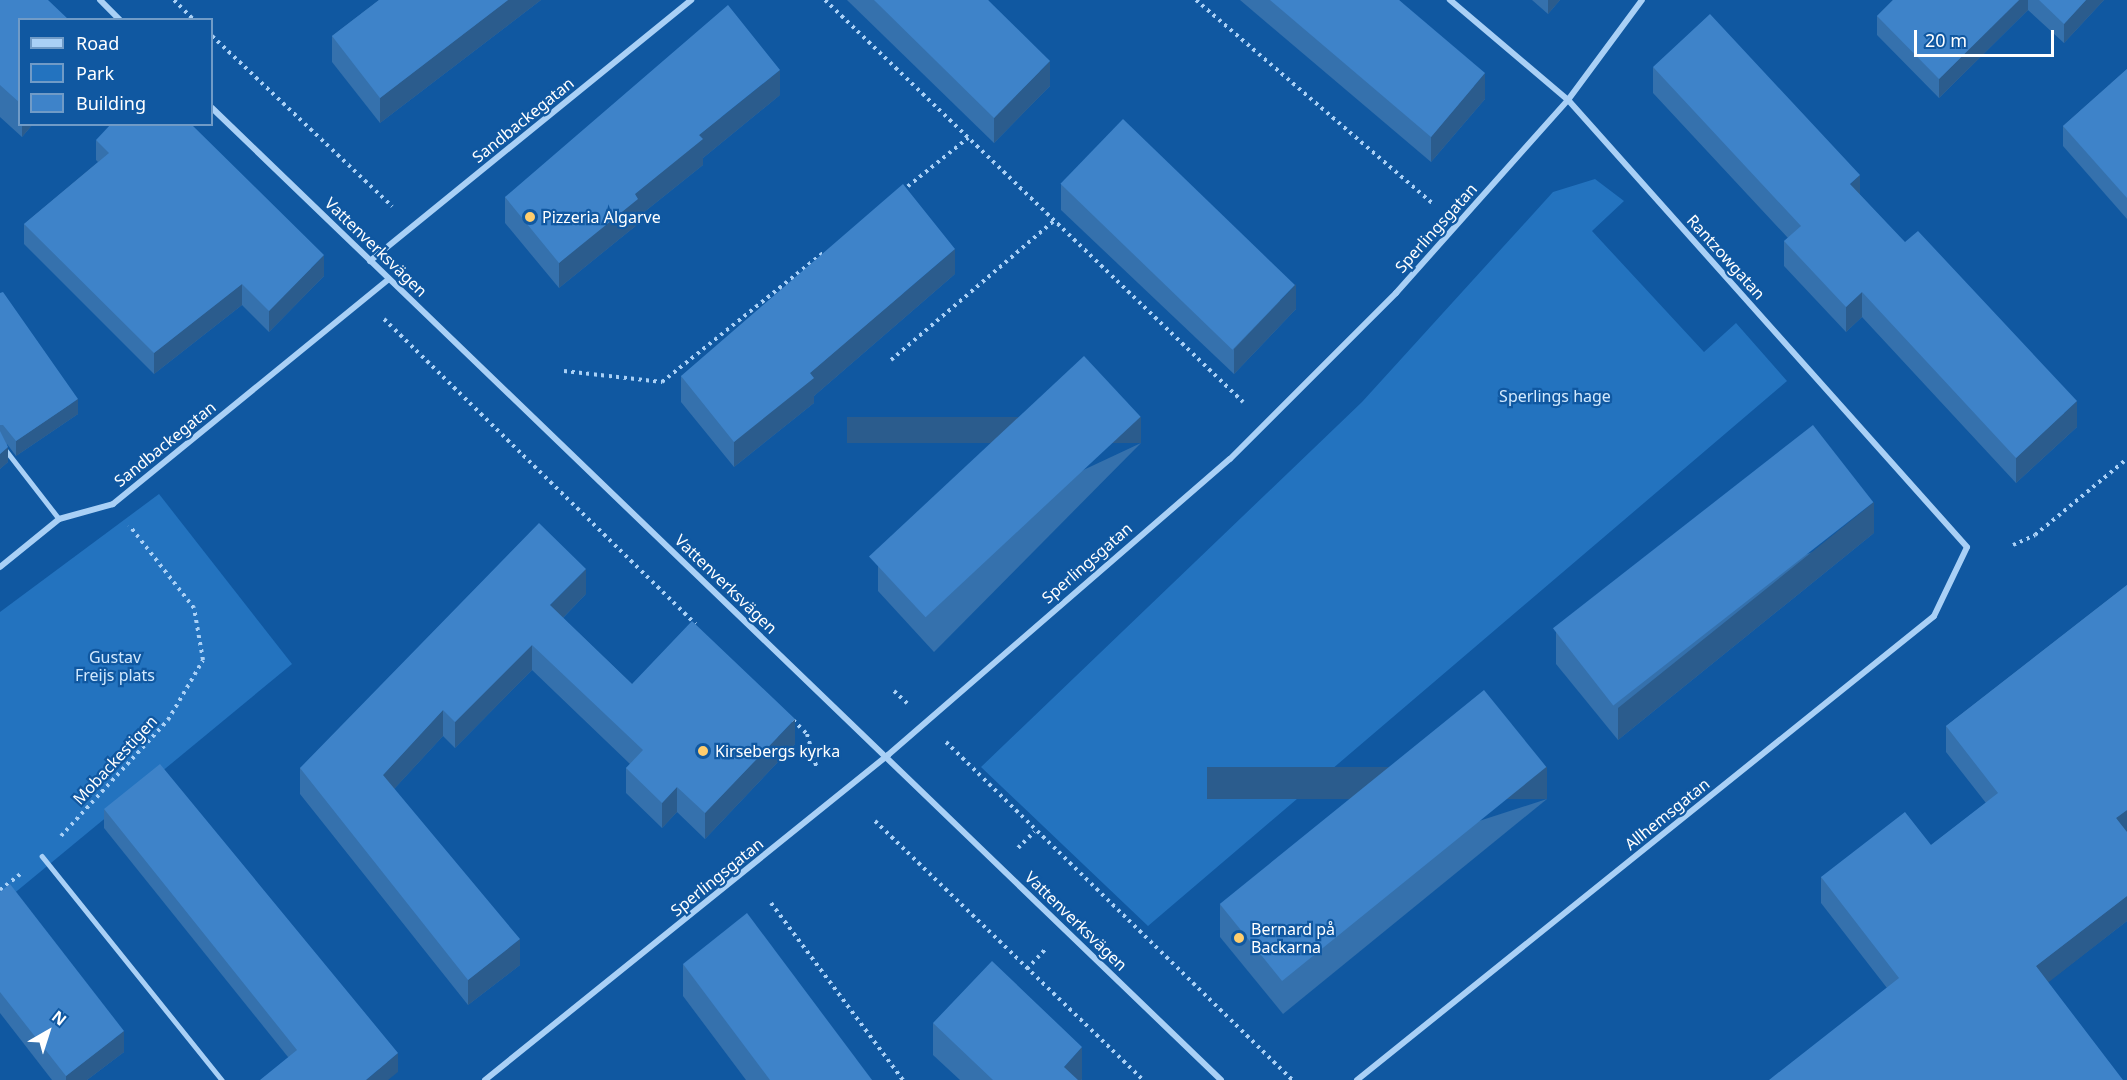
<!DOCTYPE html>
<html>
<head>
<meta charset="utf-8">
<style>
	body { margin:0 }
	#map { position:relative; width:2127px; height:1080px; overflow:hidden; background:#1058a1; font-family:"Noto Sans",sans-serif }
	div>[style] { position:absolute }
	[style*='--x'] { left:calc(var(--x)*1px); top:calc(var(--y)*1px); width:calc(var(--w)*1px); rotate:calc(var(--a)*1deg) }
	.green>* { inset:0; background:#2373bf }
	.path>* { height:4px; margin-top:-2px; transform-origin:0; background:repeating-linear-gradient(90deg,#a9d0f6 0 3px,transparent 0 7.5px) }
	.service>* { height:4.5px; margin:-2.25px; padding:0 2.25px; transform-origin:2.25px; border-radius:2.25px; background:#a9d0f6 }
	.pedestrian>* { height:5px; margin:-2.5px; padding:0 2.5px; transform-origin:2.5px; border-radius:2.5px; background:#a9d0f6 }
	.minor>* { height:6px; margin:-3px; padding:0 3px; transform-origin:3px; border-radius:3px; background:#a9d0f6 }
	.wall>* { inset:0; background:#3571ad }
	.shaded-wall>* { inset:0; background:#2b5c8d; transform-origin:0 0 }
	.building>* { inset:0; background:#3e83c9; transform-origin:0 0 }
	.dots>* { width:16px; height:16px; translate:-50% -50%; box-sizing:border-box; border:3px solid #1058a1; border-radius:50% }
	span { translate:-50% -50%; white-space:nowrap; text-align:center; line-height:1.15; -webkit-text-stroke:4.5px #1058a1; paint-order:stroke }
	.street-label { font-size:16px; color:#fff }
	.poi-label { font-size:16px; color:#fff }
	.left { translate:0 -50%; text-align:left }
	.park-label { font-size:16px; color:#d2e9fe }
	.legend { position:absolute; left:18px; top:18px; width:195px; height:108px; box-sizing:border-box; background:#1058a1; border:2px solid #709bc7; margin:0; padding:8px 10px; list-style:none; font-size:18px; color:#fff }
	.legend li { display:flex; align-items:center; gap:12px; height:30px }
	.legend b { width:30px; border:2px solid #709bc7 }
	.north { position:absolute; left:18px; top:1002px; width:60px; height:60px; -webkit-text-stroke:4px #1058a1; paint-order:stroke; rotate:39deg; font-size:16px; font-weight:700; line-height:24px; text-align:center; color:#fff }
	.north::after { content:''; display:block; margin:auto; width:21px; height:27px; background:#fff; clip-path:polygon(50% 0,100% 100%,50% 72%,0 100%) }
	.scale { position:absolute; left:1914px; top:30px; width:140px; height:27px; box-sizing:border-box; border:3px solid #fff; border-top:0; padding-left:8px; font-size:18px; line-height:21px; white-space:nowrap; color:#fff; -webkit-text-stroke:4px #1058a1; paint-order:stroke }
</style>
</head>
<body>
<div id="map">
	<div class="green">
		<i style="clip-path:polygon(1595px 179px,1624px 201px,1592px 231px,1704px 352px,1736px 323px,1787px 381px,1148px 926px,981px 767px,1362px 402px,1553px 192px)"></i>
		<i style="clip-path:polygon(159px 494px,292px 664px,0 905px,0 612px)"></i>
	</div>
	<div class="path">
		<i style="--x:174;--y:0;--w:28;--a:45"></i>
		<i style="--x:825;--y:0;--w:580;--a:43.88"></i>
		<i style="--x:1196;--y:0;--w:311;--a:40.7"></i>
		<i style="--x:212;--y:36;--w:248;--a:43.4"></i>
		<i style="--x:902;--y:191;--w:85;--a:-38.8"></i>
		<i style="--x:384;--y:319;--w:436;--a:44.4"></i>
		<i style="--x:891;--y:360;--w:214;--a:-40.5"></i>
		<i style="--x:564;--y:371;--w:99;--a:6.4"></i>
		<i style="--x:662;--y:382;--w:206;--a:-38.7"></i>
		<i style="--x:2013;--y:545;--w:24;--a:-24"></i>
		<i style="--x:2035;--y:535;--w:119;--a:-39.6"></i>
		<i style="--x:894;--y:691;--w:18;--a:43"></i>
		<i style="--x:793;--y:720;--w:20;--a:45"></i>
		<i style="--x:807;--y:734;--w:36;--a:74"></i>
		<i style="--x:946;--y:742;--w:484;--a:44.3"></i>
		<i style="--x:875;--y:821;--w:373;--a:44"></i>
		<i style="--x:61;--y:836;--w:158;--a:-47.3"></i>
		<i style="--x:168;--y:720;--w:69;--a:-59.7"></i>
		<i style="--x:203;--y:660;--w:53;--a:-99.8"></i>
		<i style="--x:194;--y:608;--w:105;--a:-128.1"></i>
		<i style="--x:1018;--y:848;--w:23;--a:-45"></i>
		<i style="--x:0;--y:890;--w:29;--a:-38"></i>
		<i style="--x:771;--y:903;--w:221;--a:53.3"></i>
		<i style="--x:1027;--y:969;--w:26;--a:-47"></i>
	</div>
	<div class="service">
		<i style="--x:42;--y:856;--w:287;--a:51.2"></i>
	</div>
	<div class="pedestrian">
		<i style="--x:0;--y:443;--w:96;--a:52.2"></i>
	</div>
	<div class="minor">
		<i style="--x:100;--y:0;--w:28;--a:45"></i>
		<i style="--x:212;--y:108;--w:1401;--a:43.93"></i>
		<i style="--x:370;--y:261;--w:414;--a:-39.1"></i>
		<i style="--x:0;--y:567;--w:76;--a:-39.1"></i>
		<i style="--x:59;--y:519;--w:56;--a:-15.5"></i>
		<i style="--x:113;--y:504;--w:356;--a:-39.2"></i>
		<i style="--x:485;--y:1080;--w:518;--a:-38.88"></i>
		<i style="--x:888;--y:755;--w:452;--a:-40.9"></i>
		<i style="--x:1230;--y:459;--w:235;--a:-45"></i>
		<i style="--x:1396;--y:293;--w:259;--a:-48.3"></i>
		<i style="--x:1568;--y:100;--w:124;--a:-53.5"></i>
		<i style="--x:1357;--y:1080;--w:740;--a:-38.8"></i>
		<i style="--x:1934;--y:616;--w:76;--a:-64.4"></i>
		<i style="--x:1967;--y:547;--w:599;--a:-131.75"></i>
		<i style="--x:1568;--y:100;--w:155;--a:-139.7"></i>
	</div>
	<div class="wall">
		<i style="clip-path:polygon(0 0,20px 20px,20px 124px,33px 124px,22px 137px,0 117px)"></i>
		<i style="clip-path:polygon(379px 0,541px 0,380px 123px,332px 62px,332px 36px)"></i>
		<i style="clip-path:polygon(847px 0,988px 0,1050px 86px,994px 143px)"></i>
		<i style="clip-path:polygon(1240px 0,1399px 0,1485px 99px,1431px 162px)"></i>
		<i style="clip-path:polygon(1532px 0,1560px 0,1548px 14px)"></i>
		<i style="clip-path:polygon(1893px 0,2104px 0,2064px 43px,2028px 10px,1939px 98px,1877px 35px,1877px 16px)"></i>
		<i style="clip-path:polygon(1653px 67px,1860px 195px,2077px 427px,2016px 483px,1862px 317px,1846px 332px,1784px 266px,1784px 241px,1788px 238px,1653px 93px)"></i>
		<i style="clip-path:polygon(2127px 69px,2127px 219px,2063px 146px,2063px 126px)"></i>
		<i style="clip-path:polygon(780px 95px,703px 158px,703px 165px,638px 217px,638px 224px,559px 288px,505px 223px,505px 197px)"></i>
		<i style="clip-path:polygon(96px 140px,324px 276px,269px 332px,242px 305px,154px 374px,24px 244px,24px 224px,98px 162px,96px 160px)"></i>
		<i style="clip-path:polygon(1061px 184px,1296px 309px,1234px 374px,1061px 210px)"></i>
		<i style="clip-path:polygon(955px 274px,814px 396px,814px 403px,734px 467px,681px 402px,681px 376px)"></i>
		<i style="clip-path:polygon(0 293px,78px 414px,16px 456px,7px 444px,8px 462px,0 469px)"></i>
		<i style="clip-path:polygon(1141px 443px,934px 652px,878px 591px,878px 566px)"></i>
		<i style="clip-path:polygon(1874px 533px,1618px 740px,1556px 664px,1556px 632px)"></i>
		<i style="clip-path:polygon(2127px 585px,2127px 921px,2048px 982px,1887px 988px,1821px 903px,1821px 877px,1931px 845px,1986px 803px,1946px 752px,1946px 726px)"></i>
		<i style="clip-path:polygon(586px 594px,563px 618px,632px 684px,795px 744px,705px 839px,677px 812px,662px 828px,626px 793px,626px 768px,630px 764px,532px 670px,455px 748px,443px 736px,394px 789px,520px 965px,468px 1005px,300px 794px,300px 768px)"></i>
		<i style="clip-path:polygon(1547px 799px,1283px 1014px,1220px 937px,1220px 905px)"></i>
		<i style="clip-path:polygon(104px 809px,398px 1072px,288px 1057px,104px 828px)"></i>
		<i style="clip-path:polygon(0 892px,124px 1052px,87px 1080px,52px 1080px,0 1013px)"></i>
		<i style="clip-path:polygon(683px 964px,872px 1080px,746px 1080px,683px 996px)"></i>
		<i style="clip-path:polygon(933px 1023px,1082px 1079px,1081px 1080px,960px 1080px,933px 1055px)"></i>
	</div>
	<div class="shaded-wall">
		<i style="clip-path:polygon(508px 0,541px 0,380px 123px,380px 98px)"></i>
		<i style="clip-path:polygon(1548px 0,1560px 0,1548px 14px)"></i>
		<i style="clip-path:polygon(2019px 0,2028px 0,2028px 10px,1939px 98px,1939px 79px)"></i>
		<i style="clip-path:polygon(2086px 0,2104px 0,2064px 43px,2064px 24px)"></i>
		<i style="clip-path:polygon(1050px 61px,1050px 86px,994px 143px,994px 118px)"></i>
		<i style="clip-path:polygon(780px 70px,780px 95px,703px 158px,703px 165px,638px 217px,638px 224px,559px 288px,559px 263px,699px 135px)"></i>
		<i style="clip-path:polygon(1485px 73px,1485px 99px,1431px 162px,1431px 137px)"></i>
		<i style="clip-path:polygon(22px 124px,33px 124px,22px 137px)"></i>
		<i style="clip-path:polygon(1860px 175px,1860px 200px,1850px 184px)"></i>
		<i style="clip-path:polygon(955px 249px,955px 274px,814px 396px,814px 403px,734px 467px,734px 442px,810px 373px)"></i>
		<i style="clip-path:polygon(324px 255px,324px 276px,269px 332px,269px 311px)"></i>
		<i style="clip-path:polygon(242px 284px,242px 305px,154px 374px,154px 353px)"></i>
		<i style="clip-path:polygon(1296px 284px,1296px 309px,1234px 374px,1234px 349px)"></i>
		<i style="clip-path:polygon(1862px 292px,1862px 317px,1846px 332px,1846px 307px)"></i>
		<i style="clip-path:polygon(78px 399px,78px 414px,16px 456px,16px 441px)"></i>
		<i style="clip-path:polygon(2077px 401px,2077px 427px,2016px 483px,2016px 458px)"></i>
		<i style="left:1141px;top:417px;width:26px;height:294px;rotate:90deg"></i>
		<i style="clip-path:polygon(8px 447px,8px 462px,0 469px,0 454px)"></i>
		<i style="clip-path:polygon(1874px 502px,1874px 533px,1618px 740px,1618px 708px)"></i>
		<i style="clip-path:polygon(586px 569px,586px 594px,550px 631px,550px 605px)"></i>
		<i style="clip-path:polygon(532px 645px,532px 670px,455px 748px,455px 722px)"></i>
		<i style="clip-path:polygon(443px 710px,443px 736px,383px 801px,383px 775px)"></i>
		<i style="clip-path:polygon(795px 719px,795px 744px,705px 839px,705px 813px)"></i>
		<i style="left:1547px;top:767px;width:32px;height:340px;rotate:90deg"></i>
		<i style="clip-path:polygon(677px 787px,677px 812px,662px 828px,662px 803px)"></i>
		<i style="clip-path:polygon(2127px 810px,2127px 836px,2116px 818px)"></i>
		<i style="clip-path:polygon(2127px 896px,2127px 921px,2036px 992px,2036px 966px)"></i>
		<i style="clip-path:polygon(520px 939px,520px 965px,468px 1005px,468px 980px)"></i>
		<i style="clip-path:polygon(124px 1031px,124px 1052px,87px 1080px,66px 1080px,66px 1076px)"></i>
		<i style="clip-path:polygon(1082px 1047px,1082px 1079px,1081px 1080px,1064px 1080px,1064px 1067px)"></i>
		<i style="clip-path:polygon(398px 1053px,398px 1072px,388px 1080px,366px 1080px)"></i>
	</div>
	<div class="building">
		<i style="clip-path:polygon(0 0,48px 0,69px 20px,20px 20px,20px 103px,0 85px)"></i>
		<i style="clip-path:polygon(379px 0,508px 0,380px 98px,332px 36px)"></i>
		<i style="clip-path:polygon(874px 0,988px 0,1050px 61px,994px 118px)"></i>
		<i style="clip-path:polygon(1270px 0,1399px 0,1485px 73px,1431px 137px)"></i>
		<i style="clip-path:polygon(1893px 0,2019px 0,1939px 79px,1877px 16px)"></i>
		<i style="clip-path:polygon(2039px 0,2086px 0,2064px 24px)"></i>
		<i style="clip-path:polygon(728px 5px,780px 70px,699px 135px,703px 139px,635px 194px,638px 199px,559px 263px,505px 197px)"></i>
		<i style="clip-path:polygon(1710px 14px,1860px 175px,1850px 184px,1905px 242px,1918px 231px,2077px 401px,2016px 458px,1862px 292px,1846px 307px,1784px 241px,1801px 226px,1653px 67px)"></i>
		<i style="clip-path:polygon(2127px 69px,2127px 198px,2063px 126px)"></i>
		<i style="left:1123px;top:119px;width:239px;height:90px;rotate:44deg"></i>
		<i style="clip-path:polygon(111px 124px,191px 124px,324px 255px,269px 311px,242px 284px,154px 353px,24px 224px,109px 153px,96px 140px)"></i>
		<i style="clip-path:polygon(903px 184px,955px 249px,810px 373px,814px 378px,734px 442px,681px 376px)"></i>
		<i style="clip-path:polygon(3px 292px,78px 399px,16px 441px,3px 425px,0 425px,0 293px)"></i>
		<i style="left:1084px;top:356px;width:83px;height:294px;rotate:47deg"></i>
		<i style="left:1813px;top:425px;width:98px;height:330px;rotate:52deg"></i>
		<i style="clip-path:polygon(0 431px,8px 447px,0 454px)"></i>
		<i style="clip-path:polygon(539px 523px,586px 569px,550px 605px,632px 684px,692px 621px,795px 719px,705px 813px,677px 787px,662px 803px,626px 768px,643px 750px,532px 645px,455px 722px,443px 710px,383px 775px,520px 939px,468px 980px,300px 768px)"></i>
		<i style="clip-path:polygon(2127px 585px,2127px 810px,2116px 818px,2127px 832px,2127px 896px,2036px 966px,2123px 1080px,1769px 1080px,1899px 978px,1821px 877px,1905px 812px,1931px 845px,1998px 793px,1946px 726px)"></i>
		<i style="left:1484px;top:690px;width:99px;height:340px;rotate:51deg"></i>
		<i style="clip-path:polygon(160px 764px,398px 1053px,366px 1080px,260px 1080px,297px 1050px,104px 809px)"></i>
		<i style="clip-path:polygon(10px 884px,124px 1031px,66px 1076px,0 992px,0 892px)"></i>
		<i style="clip-path:polygon(747px 913px,872px 1080px,770px 1080px,683px 964px)"></i>
		<i style="clip-path:polygon(992px 961px,1082px 1047px,1064px 1067px,1078px 1080px,993px 1080px,933px 1023px)"></i>
	</div>
	<div class="dots">
		<i style="left:530px;top:217px;background:#ffcd6d"></i>
		<i style="left:703px;top:751px;background:#ffcd6d"></i>
		<i style="left:1239px;top:938px;background:#ffcd6d"></i>
	</div>
	<div class="street-label">
		<span style="left:523px;top:120px;rotate:-39deg">Sandbackegatan</span>
		<span style="left:1436px;top:228px;rotate:-48deg">Sperlingsgatan</span>
		<span style="left:376px;top:247px;rotate:44deg">Vattenverksvägen</span>
		<span style="left:1726px;top:257px;rotate:48deg">Rantzowgatan</span>
		<span style="left:165px;top:444px;rotate:-39deg">Sandbackegatan</span>
		<span style="left:1087px;top:563px;rotate:-41deg">Sperlingsgatan</span>
		<span style="left:726px;top:584px;rotate:44deg">Vattenverksvägen</span>
		<span style="left:115px;top:760px;rotate:-47deg">Mobackestigen</span>
		<span style="left:1667px;top:814px;rotate:-39deg">Allhemsgatan</span>
		<span style="left:717px;top:877px;rotate:-39deg">Sperlingsgatan</span>
		<span style="left:1076px;top:921px;rotate:44deg">Vattenverksvägen</span>
	</div>
	<div class="poi-label">
		<span class="left" style="left:542px;top:217px">Pizzeria Algarve</span>
		<span class="left" style="left:715px;top:751px">Kirsebergs kyrka</span>
		<span class="left" style="left:1251px;top:938px">Bernard på<br>Backarna</span>
	</div>
	<div class="park-label">
		<span style="left:1555px;top:396px">Sperlings hage</span>
		<span style="left:115px;top:666px">Gustav<br>Freijs plats</span>
	</div>
	<ul class="legend">
	<li><b style="height:8px;background:#a9d0f6"></b>Road</li>
	<li><b style="height:16px;background:#2373bf"></b>Park</li>
	<li><b style="height:16px;background:#3e83c9"></b>Building</li>
	</ul>
	<div class="north">N</div>
	<div class="scale">20 m</div>
</div>
</body>
</html>
